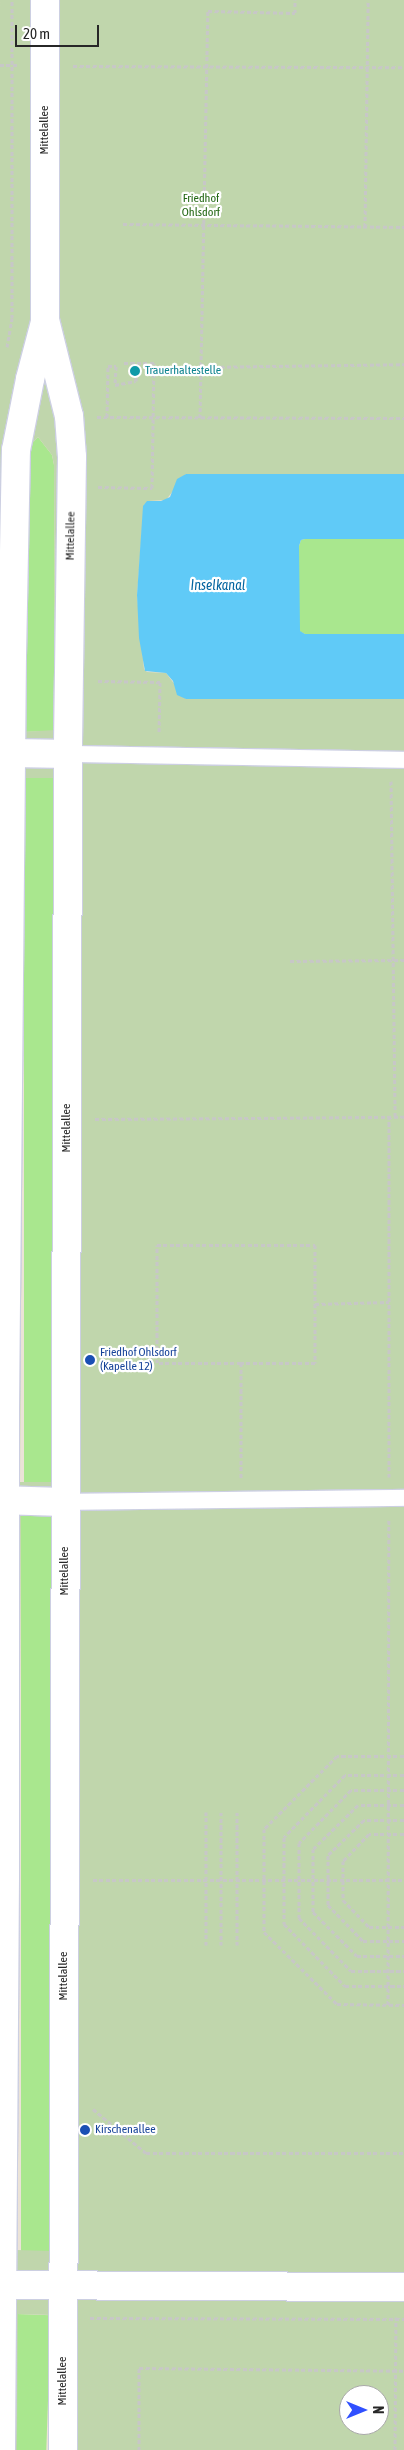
<!DOCTYPE html>
<html>
<head>
<meta charset="utf-8">
<style>
	body { margin:0 }
	#map { position:relative; width:404px; height:2450px; overflow:hidden; background:#ebe3d7; font-family:"Asap Condensed",sans-serif }
	div>[style] { position:absolute }
	[style*='--x'] { left:calc(var(--x)*1px); top:calc(var(--y)*1px); width:calc(var(--w)*1px); rotate:calc(var(--a)*1deg) }
	.green>* { inset:0; background:#a9e78e; transform-origin:0 0 }
	.cemetery>* { inset:0; background:#c0d6ac }
	.water>* { inset:0; background:#60caf7 }
	.path>* { height:3px; margin-top:-1.5px; transform-origin:0; background:repeating-linear-gradient(90deg,#c7c7c7 0 4px,transparent 0 6.5px) }
	.roads { filter:drop-shadow(1px 0 #cccfe2) drop-shadow(-1px 0 #cccfe2) drop-shadow(0 1px #cccfe2) drop-shadow(0 -1px #cccfe2) }
	.service>* { height:16px; margin:-8px; padding:0 8px; transform-origin:8px; border-radius:8px; background:#fff }
	.minor>* { height:28px; margin:-14px; padding:0 14px; transform-origin:14px; border-radius:14px; background:#fff }
	.dots>* { width:14px; height:14px; translate:-50% -50%; box-sizing:border-box; border:2px solid #fff; border-radius:50% }
	span { translate:-50% -50%; white-space:nowrap; text-align:center; line-height:1.15; -webkit-text-stroke:4.5px #fff; paint-order:stroke }
	.street-label { font-size:12px; color:#272727 }
	.park-label { font-size:12px; color:#226713 }
	.culture-label { font-size:12px; color:#0d838f }
	.left { translate:0 -50%; text-align:left }
	.transit-label { font-size:12px; color:#164399 }
	.water-label { font-size:14px; color:#03649f; font-style:italic }
	.north { position:absolute; left:339px; top:2385px; width:50px; height:50px; box-sizing:border-box; background:#fff; border:1px solid #a9a9a9; border-radius:50%; rotate:90deg; font-size:14px; font-weight:700; line-height:20px; text-align:center; color:#272727 }
	.north::after { content:''; display:block; margin:auto; width:18px; height:22px; background:#3050ff; clip-path:polygon(50% 0,100% 100%,50% 72%,0 100%) }
	.scale { position:absolute; left:15px; top:25px; width:84px; height:22px; box-sizing:border-box; border:2px solid #272727; border-top:0; padding-left:6px; font-size:15px; line-height:18px; white-space:nowrap; color:#272727; -webkit-text-stroke:4px #fff; paint-order:stroke }
</style>
</head>
<body>
<div id="map">
	<div class="green">
		<i style="clip-path:polygon(38px 437px,52px 455px,54px 465px,55px 731px,22px 732px,26px 450px)"></i>
		<i style="clip-path:polygon(305px 539px,404px 539px,404px 634px,305px 634px,299px 631px,299px 546px,301px 540px)"></i>
		<i style="left:24px;top:778px;width:34px;height:704px"></i>
		<i style="left:21px;top:1514px;width:34px;height:737px"></i>
		<i style="left:17px;top:2314px;width:34px;height:136px;rotate:2deg"></i>
	</div>
	<div class="cemetery">
		<i style="clip-path:polygon(evenodd,0 0,404px 0,404px 474px,186px 474px,166px 500px,149px 501px,144px 505px,137px 595px,144px 669px,147px 672px,166px 673px,186px 699px,404px 699px,404px 2450px,51px 2450px,51px 2315px,18px 2314px,17px 2450px,0 2450px,0 0,38px 437px,52px 455px,54px 465px,55px 730px,23px 732px,26px 450px,38px 437px,0 0,24px 778px,58px 778px,54px 1482px,20px 1482px,24px 778px,0 0,21px 1514px,55px 1514px,50px 2251px,17px 2250px,21px 1514px,0 0,349px 2395px,379px 2395px,379px 2425px,349px 2425px,349px 2395px)"></i>
	</div>
	<div class="water">
		<i style="clip-path:polygon(186px 474px,404px 474px,404px 539px,305px 539px,301px 540px,299px 546px,300px 631px,305px 634px,404px 634px,404px 699px,186px 699px,177px 695px,173px 681px,166px 673px,145px 671px,139px 638px,137px 595px,143px 506px,147px 501px,161px 501px,170px 497px,177px 479px)"></i>
	</div>
	<div class="path">
		<i style="--x:0;--y:65;--w:17;--a:0"></i>
		<i style="--x:73;--y:66;--w:331;--a:0.2"></i>
		<i style="--x:123;--y:224;--w:281;--a:0.6"></i>
		<i style="--x:365;--y:227;--w:227;--a:-89.2"></i>
		<i style="--x:7;--y:347;--w:29;--a:-80"></i>
		<i style="--x:12;--y:318;--w:318;--a:-90"></i>
		<i style="--x:201;--y:367;--w:203;--a:-0.8"></i>
		<i style="--x:97;--y:417;--w:307;--a:0.2"></i>
		<i style="--x:107;--y:417;--w:51;--a:-88.9"></i>
		<i style="--x:108;--y:366;--w:8;--a:0"></i>
		<i style="--x:116;--y:366;--w:19;--a:93"></i>
		<i style="--x:115;--y:385;--w:21;--a:-11"></i>
		<i style="--x:136;--y:381;--w:18;--a:-87"></i>
		<i style="--x:200;--y:418;--w:407;--a:-88.9"></i>
		<i style="--x:208;--y:11;--w:87;--a:1.3"></i>
		<i style="--x:295;--y:13;--w:13;--a:-90"></i>
		<i style="--x:98;--y:487;--w:54;--a:1.1"></i>
		<i style="--x:152;--y:488;--w:125;--a:-89.1"></i>
		<i style="--x:154;--y:363;--w:31;--a:180"></i>
		<i style="--x:98;--y:681;--w:62;--a:0.9"></i>
		<i style="--x:160;--y:682;--w:51;--a:91.1"></i>
		<i style="--x:391;--y:781;--w:336;--a:89.3"></i>
		<i style="--x:290;--y:961;--w:114;--a:-0.5"></i>
		<i style="--x:95;--y:1119;--w:309;--a:-0.4"></i>
		<i style="--x:315;--y:1304;--w:74;--a:-1.5"></i>
		<i style="--x:241;--y:1363;--w:84;--a:180"></i>
		<i style="--x:157;--y:1363;--w:118;--a:-90"></i>
		<i style="--x:157;--y:1245;--w:158;--a:0"></i>
		<i style="--x:315;--y:1245;--w:118;--a:90"></i>
		<i style="--x:315;--y:1363;--w:74;--a:180"></i>
		<i style="--x:241;--y:1363;--w:116;--a:90"></i>
		<i style="--x:389;--y:1477;--w:361;--a:-90"></i>
		<i style="--x:404;--y:1756;--w:67;--a:180"></i>
		<i style="--x:337;--y:1756;--w:103;--a:135"></i>
		<i style="--x:264;--y:1829;--w:103;--a:90"></i>
		<i style="--x:264;--y:1932;--w:103;--a:44.6"></i>
		<i style="--x:337;--y:2004;--w:67;--a:0.9"></i>
		<i style="--x:404;--y:1775;--w:59;--a:180"></i>
		<i style="--x:345;--y:1775;--w:87;--a:134.5"></i>
		<i style="--x:284;--y:1837;--w:87;--a:90"></i>
		<i style="--x:284;--y:1924;--w:87;--a:45.5"></i>
		<i style="--x:345;--y:1986;--w:59;--a:0"></i>
		<i style="--x:404;--y:1790;--w:53;--a:180"></i>
		<i style="--x:351;--y:1790;--w:74;--a:134.5"></i>
		<i style="--x:299;--y:1843;--w:75;--a:90"></i>
		<i style="--x:299;--y:1918;--w:74;--a:45.5"></i>
		<i style="--x:351;--y:1971;--w:53;--a:0"></i>
		<i style="--x:404;--y:1805;--w:46;--a:180"></i>
		<i style="--x:358;--y:1805;--w:63;--a:135.6"></i>
		<i style="--x:313;--y:1849;--w:63;--a:90"></i>
		<i style="--x:313;--y:1912;--w:62;--a:45"></i>
		<i style="--x:357;--y:1956;--w:47;--a:0"></i>
		<i style="--x:221;--y:1812;--w:133;--a:90"></i>
		<i style="--x:237;--y:1812;--w:133;--a:90"></i>
		<i style="--x:404;--y:1820;--w:40;--a:180"></i>
		<i style="--x:364;--y:1820;--w:50;--a:135.8"></i>
		<i style="--x:328;--y:1855;--w:50;--a:90"></i>
		<i style="--x:328;--y:1905;--w:50;--a:45.8"></i>
		<i style="--x:363;--y:1941;--w:41;--a:0"></i>
		<i style="--x:404;--y:1834;--w:35;--a:180"></i>
		<i style="--x:369;--y:1834;--w:37;--a:134"></i>
		<i style="--x:343;--y:1861;--w:39;--a:90"></i>
		<i style="--x:343;--y:1900;--w:37;--a:46"></i>
		<i style="--x:369;--y:1927;--w:35;--a:0"></i>
		<i style="--x:93;--y:1880;--w:311;--a:0"></i>
		<i style="--x:206;--y:1945;--w:133;--a:-90"></i>
		<i style="--x:388;--y:2005;--w:485;--a:-89.9"></i>
		<i style="--x:93;--y:2109;--w:69;--a:39.7"></i>
		<i style="--x:146;--y:2153;--w:258;--a:0"></i>
		<i style="--x:90;--y:2318;--w:314;--a:0.2"></i>
		<i style="--x:139;--y:2450;--w:82;--a:-90"></i>
		<i style="--x:139;--y:2368;--w:265;--a:0.6"></i>
		<i style="--x:395;--y:2450;--w:133;--a:-89.6"></i>
	</div>
	<div class="roads">
		<div class="service">
			<i style="--x:68;--y:754;--w:336;--a:1"></i>
			<i style="--x:65;--y:1502;--w:339;--a:-0.7"></i>
		</div>
		<div class="minor">
			<i style="--x:45;--y:0;--w:320;--a:90"></i>
			<i style="--x:45;--y:320;--w:99;--a:76"></i>
			<i style="--x:69;--y:416;--w:41;--a:85.8"></i>
			<i style="--x:72;--y:457;--w:297;--a:90.8"></i>
			<i style="--x:68;--y:754;--w:1696;--a:90.17"></i>
			<i style="--x:12;--y:753;--w:56;--a:1"></i>
			<i style="--x:0;--y:1500;--w:65;--a:1.8"></i>
			<i style="--x:0;--y:2285;--w:404;--a:0.3"></i>
			<i style="--x:1;--y:2450;--w:574;--a:-89.6"></i>
			<i style="--x:5;--y:1876;--w:467;--a:-90"></i>
			<i style="--x:5;--y:1409;--w:753;--a:-89.47"></i>
			<i style="--x:12;--y:656;--w:206;--a:-88.9"></i>
			<i style="--x:16;--y:450;--w:72;--a:-78.8"></i>
			<i style="--x:30;--y:379;--w:59;--a:-75.3"></i>
		</div>
	</div>
	<div class="dots">
		<i style="left:135px;top:371px;background:#0f9aa8"></i>
		<i style="left:90px;top:1360px;background:#1a4fb4"></i>
		<i style="left:85px;top:2130px;background:#1a4fb4"></i>
	</div>
	<div class="street-label">
		<span style="left:45px;top:130px;rotate:-90deg">Mittelallee</span>
		<span style="left:71px;top:536px;rotate:-89deg">Mittelallee</span>
		<span style="left:67px;top:1128px;rotate:-90deg">Mittelallee</span>
		<span style="left:65px;top:1571px;rotate:-90deg">Mittelallee</span>
		<span style="left:64px;top:1976px;rotate:-90deg">Mittelallee</span>
		<span style="left:63px;top:2381px;rotate:-90deg">Mittelallee</span>
	</div>
	<div class="park-label">
		<span style="left:201px;top:206px">Friedhof<br>Ohlsdorf</span>
	</div>
	<div class="culture-label">
		<span class="left" style="left:145px;top:371px">Trauerhaltestelle</span>
	</div>
	<div class="transit-label">
		<span class="left" style="left:100px;top:1360px">Friedhof Ohlsdorf<br>(Kapelle 12)</span>
		<span class="left" style="left:95px;top:2130px">Kirschenallee</span>
	</div>
	<div class="water-label">
		<span style="left:218px;top:585px">Inselkanal</span>
	</div>
	<div class="north">N</div>
	<div class="scale">20 m</div>
</div>
</body>
</html>
